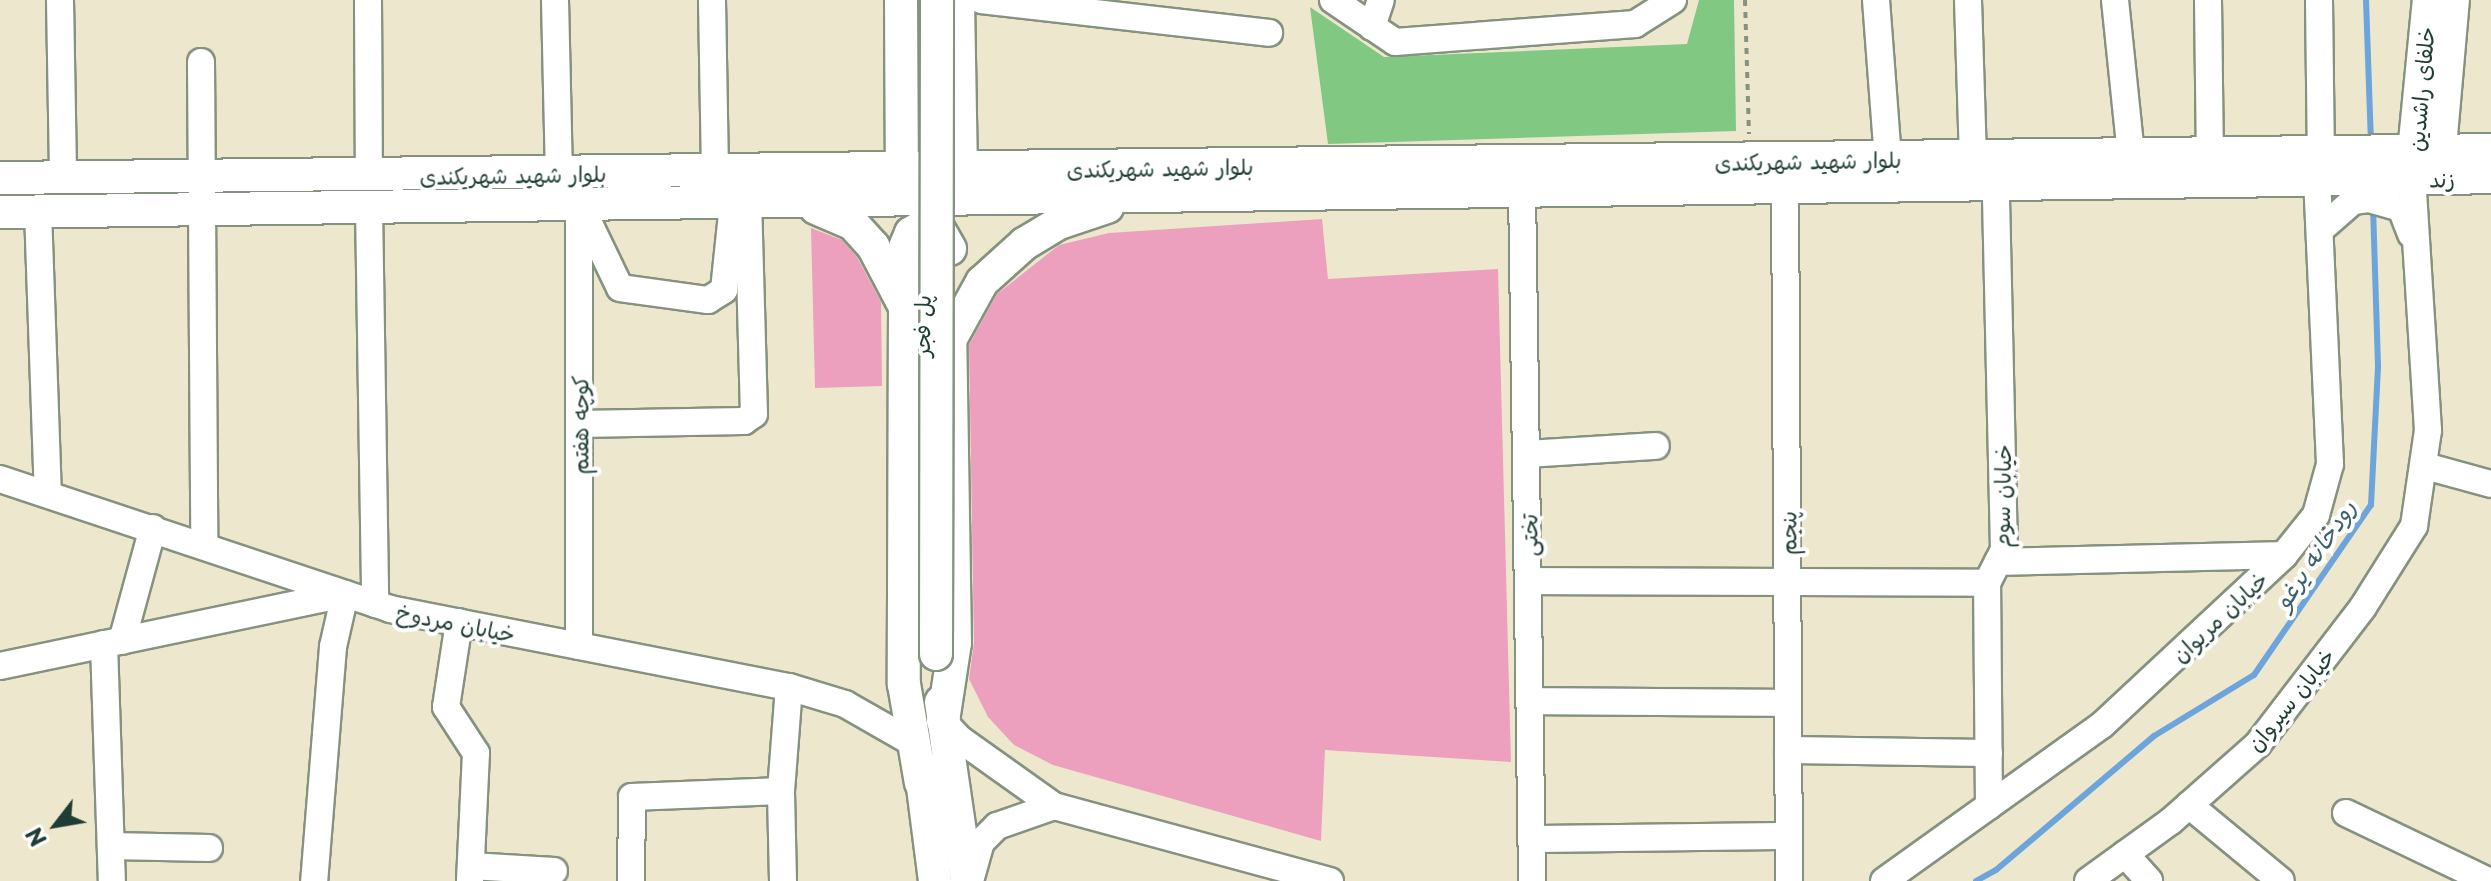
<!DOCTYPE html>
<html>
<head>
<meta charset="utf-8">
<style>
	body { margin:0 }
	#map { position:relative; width:2491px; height:881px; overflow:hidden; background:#ede8cd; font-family:"Playpen Sans","Playpen Sans Arabic",sans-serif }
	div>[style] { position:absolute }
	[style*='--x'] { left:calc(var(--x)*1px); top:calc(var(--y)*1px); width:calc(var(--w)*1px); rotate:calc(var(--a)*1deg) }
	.green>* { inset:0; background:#81c883 }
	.stream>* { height:6px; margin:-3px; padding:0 3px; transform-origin:3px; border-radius:3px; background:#6ca4db }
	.building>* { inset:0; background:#eda0bd }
	.path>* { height:4px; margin-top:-2px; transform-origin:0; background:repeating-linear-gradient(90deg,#869280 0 6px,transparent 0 12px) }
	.roads { filter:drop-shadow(2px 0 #869280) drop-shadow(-2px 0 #869280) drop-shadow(0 2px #869280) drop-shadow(0 -2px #869280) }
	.minor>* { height:26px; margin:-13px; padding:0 13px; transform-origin:13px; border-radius:13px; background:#fff }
	.major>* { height:32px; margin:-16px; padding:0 16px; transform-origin:16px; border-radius:16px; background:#fff }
	.bridges { filter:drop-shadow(2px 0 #869280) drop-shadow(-2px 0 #869280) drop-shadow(0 2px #869280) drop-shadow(0 -2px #869280) }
	.major-bridge>* { height:32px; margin:-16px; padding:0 16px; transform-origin:16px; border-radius:16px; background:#fff }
	span { translate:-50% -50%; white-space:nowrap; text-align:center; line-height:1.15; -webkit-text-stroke:8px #fff; paint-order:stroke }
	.street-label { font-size:22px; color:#1f3d34 }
	.water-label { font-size:24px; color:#3a616e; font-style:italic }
	.north { position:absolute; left:16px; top:785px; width:80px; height:80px; -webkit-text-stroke:6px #fff; paint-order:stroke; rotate:239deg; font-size:22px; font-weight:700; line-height:32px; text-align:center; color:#1f3d34 }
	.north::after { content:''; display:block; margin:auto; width:28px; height:36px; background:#1f3d34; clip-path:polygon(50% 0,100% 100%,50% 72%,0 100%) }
</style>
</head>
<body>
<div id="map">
	<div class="green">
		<i style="clip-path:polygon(1699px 0,1734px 0,1736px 131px,1328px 144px,1310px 7px,1384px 57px,1687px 44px)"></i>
	</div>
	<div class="stream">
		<i style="--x:2366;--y:0;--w:140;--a:88"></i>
		<i style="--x:1976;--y:881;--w:23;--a:-29"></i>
		<i style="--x:1996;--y:870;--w:207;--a:-40.3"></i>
		<i style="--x:2154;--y:736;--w:117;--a:-31.4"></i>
		<i style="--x:2254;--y:675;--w:206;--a:-55.5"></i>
		<i style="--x:2371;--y:505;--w:139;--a:-87.1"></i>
		<i style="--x:2378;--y:366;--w:159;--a:-91.8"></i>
	</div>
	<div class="building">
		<i style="clip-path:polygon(1322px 219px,1328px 279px,1498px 269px,1511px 762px,1325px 750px,1321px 841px,1053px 765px,1014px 745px,988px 717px,969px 679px,974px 643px,969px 345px,997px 294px,1059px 245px,1109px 233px)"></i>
		<i style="clip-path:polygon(811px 228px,842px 240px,857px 257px,881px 302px,882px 386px,815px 388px)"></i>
	</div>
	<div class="path">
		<i style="--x:1745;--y:0;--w:134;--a:88.3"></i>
	</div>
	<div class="roads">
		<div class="minor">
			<i style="--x:60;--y:0;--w:178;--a:89"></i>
			<i style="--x:368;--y:0;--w:175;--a:89.7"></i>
			<i style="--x:555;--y:0;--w:173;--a:88.7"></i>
			<i style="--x:712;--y:0;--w:172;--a:89"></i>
			<i style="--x:981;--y:0;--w:290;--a:6.5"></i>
			<i style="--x:1333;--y:0;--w:75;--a:34.1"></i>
			<i style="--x:1395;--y:42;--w:241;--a:-4.3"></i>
			<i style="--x:1635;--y:24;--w:45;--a:-32.3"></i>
			<i style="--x:1876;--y:0;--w:159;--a:85.7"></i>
			<i style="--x:1968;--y:0;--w:158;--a:88.2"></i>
			<i style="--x:2115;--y:0;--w:157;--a:84.1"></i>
			<i style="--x:2208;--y:0;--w:155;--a:89.3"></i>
			<i style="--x:2319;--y:0;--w:154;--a:89.3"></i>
			<i style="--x:1372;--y:27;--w:28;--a:-72"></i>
			<i style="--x:201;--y:62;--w:483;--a:89.6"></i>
			<i style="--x:1785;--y:185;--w:696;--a:89.67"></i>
			<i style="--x:1522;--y:188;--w:693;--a:89.17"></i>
			<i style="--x:369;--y:206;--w:398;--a:89.1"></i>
			<i style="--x:38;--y:211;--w:284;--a:88"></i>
			<i style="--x:583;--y:211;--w:85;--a:64.3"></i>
			<i style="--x:620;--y:288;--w:89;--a:7.8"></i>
			<i style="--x:708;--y:300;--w:19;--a:-32"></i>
			<i style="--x:724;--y:290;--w:86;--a:-84"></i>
			<i style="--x:2321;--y:229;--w:43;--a:-41.2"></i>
			<i style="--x:2353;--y:201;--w:16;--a:-7"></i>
			<i style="--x:2369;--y:199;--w:33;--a:16"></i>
			<i style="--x:2401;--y:208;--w:28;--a:69"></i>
			<i style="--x:579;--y:424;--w:165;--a:-1"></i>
			<i style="--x:744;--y:421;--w:12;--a:-35"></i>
			<i style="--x:754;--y:414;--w:210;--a:-91.6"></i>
			<i style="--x:1528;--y:454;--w:128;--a:-3.6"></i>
			<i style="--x:2425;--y:466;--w:68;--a:15.3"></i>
			<i style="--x:0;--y:479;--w:411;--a:18.4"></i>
			<i style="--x:390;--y:609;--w:407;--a:11.1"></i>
			<i style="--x:789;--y:687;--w:59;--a:16.9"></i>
			<i style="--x:845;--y:704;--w:81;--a:29.7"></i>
			<i style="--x:1998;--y:562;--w:286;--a:-1.4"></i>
			<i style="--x:1528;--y:581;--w:459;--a:0.2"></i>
			<i style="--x:459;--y:622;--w:86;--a:98.7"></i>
			<i style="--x:446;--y:707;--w:55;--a:56.9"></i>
			<i style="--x:476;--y:753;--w:128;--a:92.7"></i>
			<i style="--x:122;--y:641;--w:117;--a:-74.7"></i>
			<i style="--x:104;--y:644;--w:237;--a:88.1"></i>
			<i style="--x:579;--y:646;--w:442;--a:-90"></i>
			<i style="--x:0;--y:666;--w:352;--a:-11.8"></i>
			<i style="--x:345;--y:594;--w:54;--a:102.8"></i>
			<i style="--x:333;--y:647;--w:235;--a:94.6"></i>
			<i style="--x:1529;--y:701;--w:259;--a:0.4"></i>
			<i style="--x:943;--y:721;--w:26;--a:47"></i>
			<i style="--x:961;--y:740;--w:114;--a:35.4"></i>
			<i style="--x:1054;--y:806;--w:286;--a:15.2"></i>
			<i style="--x:1788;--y:750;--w:201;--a:0.9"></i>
			<i style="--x:2189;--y:805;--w:119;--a:39.6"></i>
			<i style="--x:1989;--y:806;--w:223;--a:-90.5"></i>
			<i style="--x:1987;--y:583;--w:37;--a:-63"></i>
			<i style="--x:2004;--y:550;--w:366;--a:-91.3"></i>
			<i style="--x:2346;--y:813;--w:157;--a:25.6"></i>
			<i style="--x:1531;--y:839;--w:257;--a:-0.7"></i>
			<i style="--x:111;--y:846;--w:98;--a:1.2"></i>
			<i style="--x:2125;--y:854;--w:36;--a:48"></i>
			<i style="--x:471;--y:866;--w:83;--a:3.4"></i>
			<i style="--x:631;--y:881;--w:84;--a:-89.3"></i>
			<i style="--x:632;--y:797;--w:149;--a:-2.3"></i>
			<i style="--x:783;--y:881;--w:90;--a:-91.3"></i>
			<i style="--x:781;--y:791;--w:104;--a:-85.6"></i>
			<i style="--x:970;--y:881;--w:41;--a:-74.2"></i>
			<i style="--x:981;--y:842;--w:23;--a:-45"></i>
			<i style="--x:997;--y:826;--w:60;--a:-19.3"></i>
			<i style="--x:1884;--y:881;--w:268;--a:-35.6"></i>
			<i style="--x:2102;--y:725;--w:249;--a:-43"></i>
			<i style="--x:2284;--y:555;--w:51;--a:-51.3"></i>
			<i style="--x:2316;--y:515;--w:53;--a:-74.6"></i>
			<i style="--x:2330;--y:464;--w:283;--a:-92.6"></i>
			<i style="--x:2088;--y:881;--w:102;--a:-35.9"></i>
			<i style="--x:2171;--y:821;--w:116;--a:-41.5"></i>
			<i style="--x:2258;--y:744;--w:173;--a:-52.5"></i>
			<i style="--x:2363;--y:607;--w:96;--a:-57.8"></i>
			<i style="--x:2414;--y:526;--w:97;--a:-81.7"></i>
			<i style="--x:2428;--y:430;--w:253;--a:-93.6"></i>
		</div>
		<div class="major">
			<i style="--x:901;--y:0;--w:169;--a:89.7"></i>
			<i style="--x:958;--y:0;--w:169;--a:89"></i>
			<i style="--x:2438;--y:170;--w:171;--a:-85"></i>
			<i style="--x:2412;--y:172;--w:173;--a:-84.4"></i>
			<i style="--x:0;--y:178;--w:2491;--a:-0.64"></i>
			<i style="--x:816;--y:208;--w:40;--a:23.4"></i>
			<i style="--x:853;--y:224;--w:30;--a:48"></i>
			<i style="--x:873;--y:246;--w:69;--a:62.3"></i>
			<i style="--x:905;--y:307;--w:377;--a:90.2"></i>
			<i style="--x:904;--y:684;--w:100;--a:80.3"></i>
			<i style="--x:0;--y:212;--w:2491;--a:-0.8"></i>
			<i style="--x:905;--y:299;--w:54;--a:-88.9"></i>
			<i style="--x:906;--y:245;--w:13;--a:-67"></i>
			<i style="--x:911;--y:233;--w:14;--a:-30"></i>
			<i style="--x:923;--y:226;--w:15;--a:8"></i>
			<i style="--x:938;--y:228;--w:24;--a:60"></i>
			<i style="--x:941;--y:702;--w:181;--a:81.7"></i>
			<i style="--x:943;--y:721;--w:79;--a:-81.3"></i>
			<i style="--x:955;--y:643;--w:303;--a:-90.9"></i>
			<i style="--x:950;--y:340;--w:66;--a:-61.1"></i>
			<i style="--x:982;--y:282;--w:57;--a:-42.1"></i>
			<i style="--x:1024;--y:244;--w:41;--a:-31"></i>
			<i style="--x:1059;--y:223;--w:51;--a:-18.4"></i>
			<i style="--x:920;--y:764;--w:118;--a:82.7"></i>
		</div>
	</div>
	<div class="bridges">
		<div class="major-bridge">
			<i style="--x:936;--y:654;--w:654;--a:-89.91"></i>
		</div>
	</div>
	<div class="street-label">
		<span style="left:2420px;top:89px;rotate:-85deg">خلفای راشدین</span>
		<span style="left:1808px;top:160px;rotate:-1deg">بلوار شهید شهریکندی</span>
		<span style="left:1160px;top:167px;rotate:-1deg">بلوار شهید شهریکندی</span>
		<span style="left:513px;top:174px;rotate:-1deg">بلوار شهید شهریکندی</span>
		<span style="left:2442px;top:178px;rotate:-1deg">زند</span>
		<span style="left:921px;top:326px;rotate:-89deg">پل فجر</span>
		<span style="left:579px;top:425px;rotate:-90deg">کوچه هفتم</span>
		<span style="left:2001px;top:496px;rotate:-89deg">خیابان سوم</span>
		<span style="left:1787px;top:533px;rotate:-90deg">پنجم</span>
		<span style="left:1528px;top:535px;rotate:-90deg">تختی</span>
		<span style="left:2219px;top:616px;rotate:-43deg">خیابان مریوان</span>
		<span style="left:456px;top:622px;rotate:11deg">خیابان مردوخ</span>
		<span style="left:2290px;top:699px;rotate:-51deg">خیابان سیروان</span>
	</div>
	<div class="water-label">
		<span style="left:2314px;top:554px;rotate:-56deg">رودخانه یرغو</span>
	</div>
	<div class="north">N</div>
</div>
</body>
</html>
